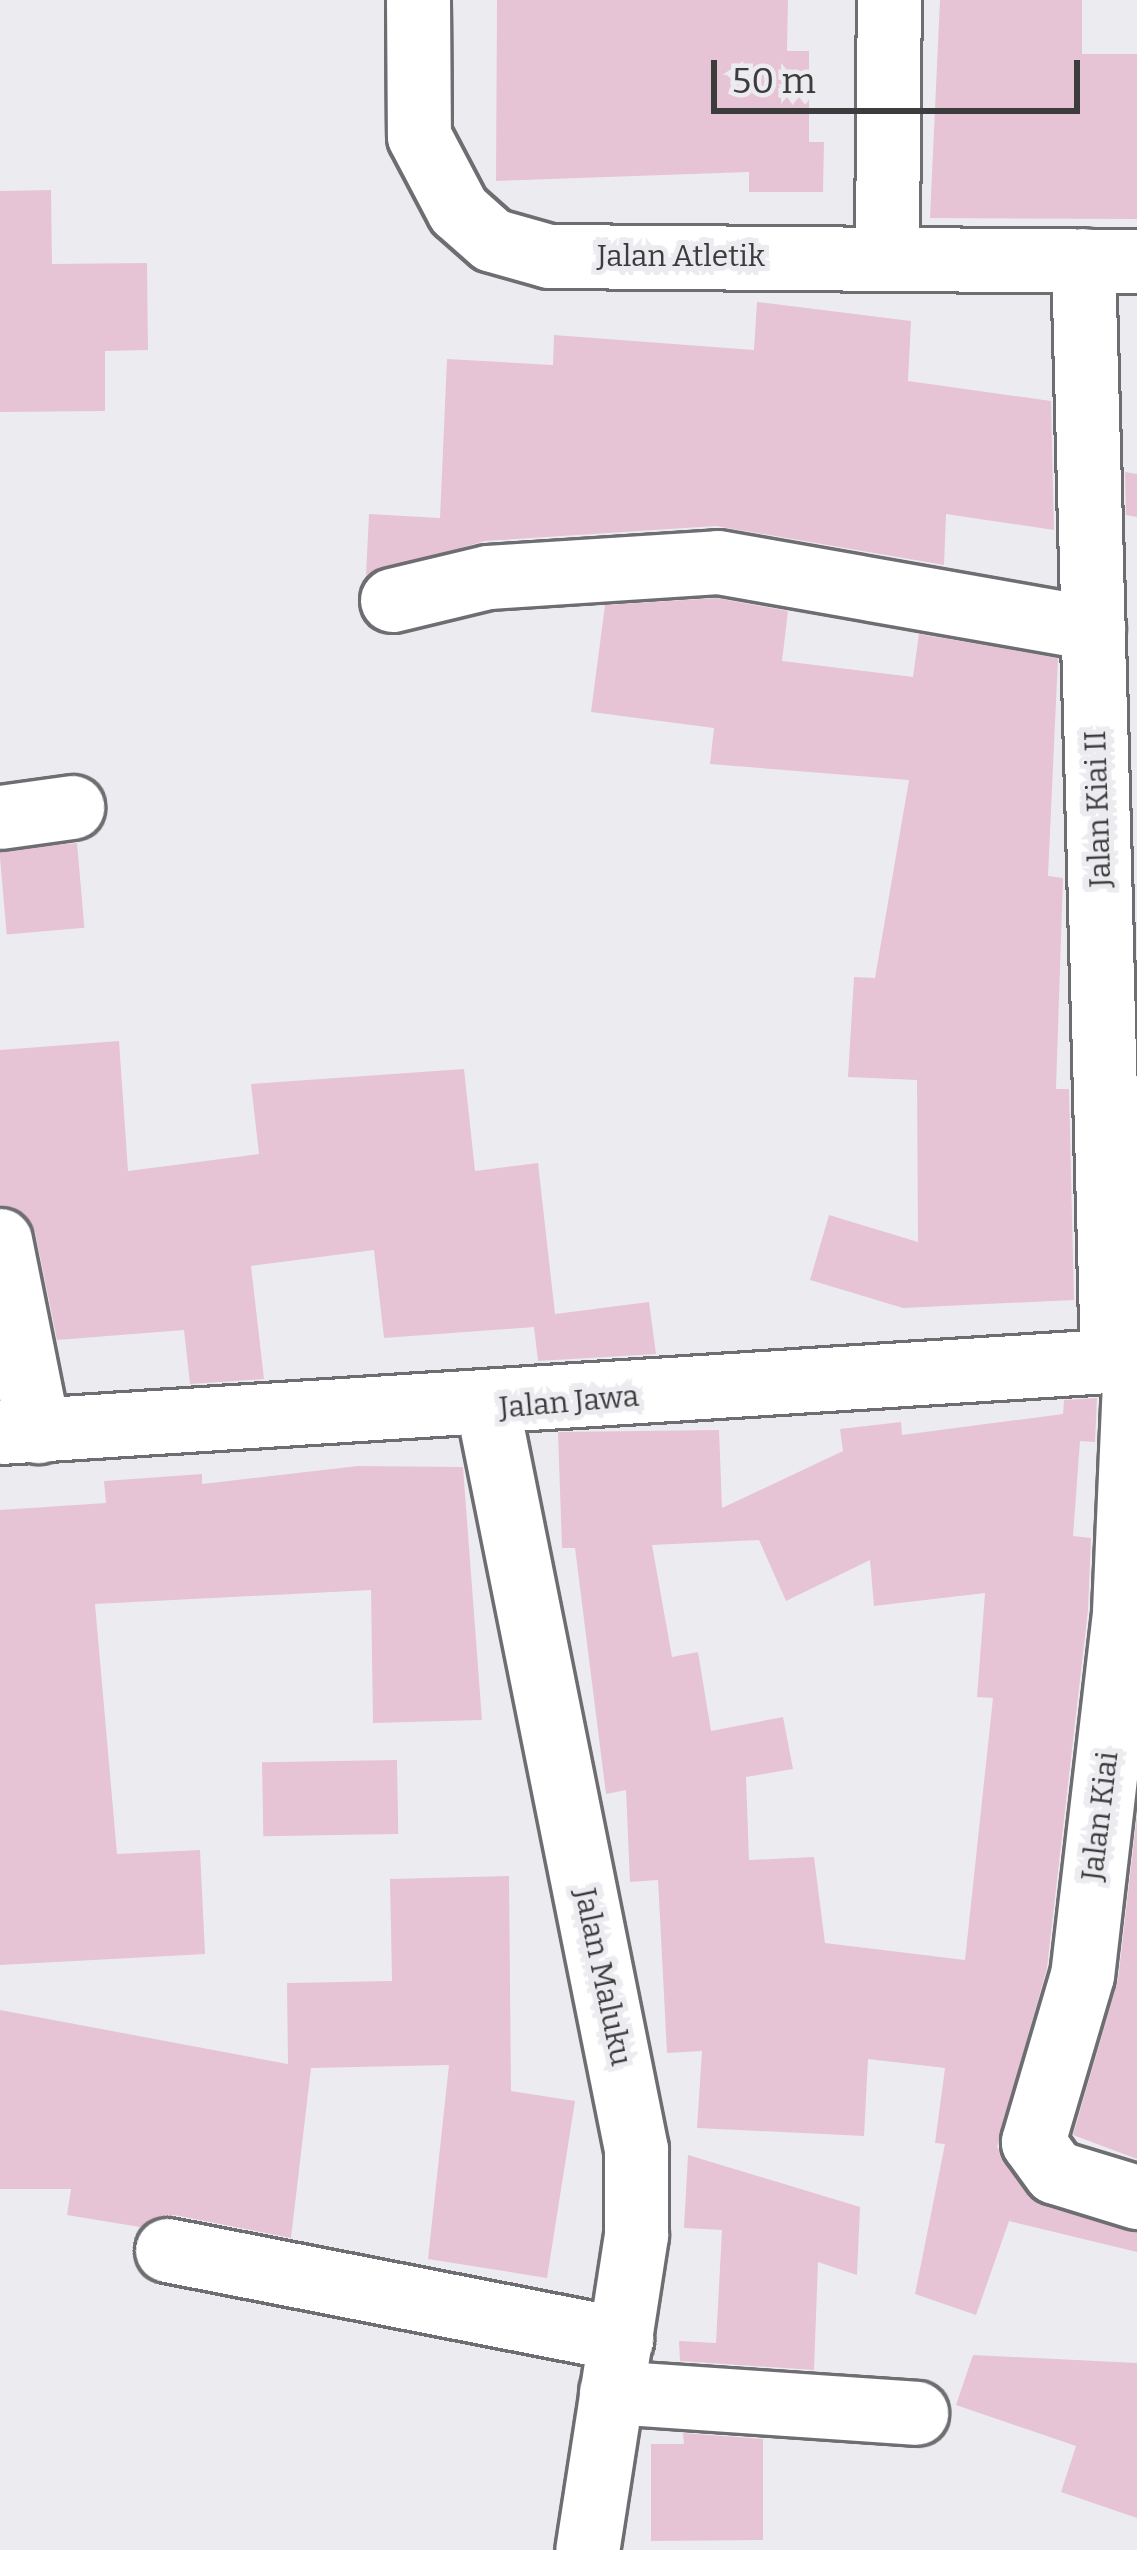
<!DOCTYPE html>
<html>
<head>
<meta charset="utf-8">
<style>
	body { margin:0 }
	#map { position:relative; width:1137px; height:2550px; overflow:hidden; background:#ececf0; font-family:Bitter,serif }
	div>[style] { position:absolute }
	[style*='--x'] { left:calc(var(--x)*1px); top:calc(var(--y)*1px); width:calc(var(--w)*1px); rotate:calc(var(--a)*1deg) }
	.building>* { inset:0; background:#e6c4d5; transform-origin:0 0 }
	.roads { filter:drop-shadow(3px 0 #6e6e72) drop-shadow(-3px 0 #6e6e72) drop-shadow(0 3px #6e6e72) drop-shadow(0 -3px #6e6e72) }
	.minor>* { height:63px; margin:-31.5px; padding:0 31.5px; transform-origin:31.5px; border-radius:31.5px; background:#fff }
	span { translate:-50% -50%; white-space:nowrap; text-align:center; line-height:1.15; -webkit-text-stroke:10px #ececf0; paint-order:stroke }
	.street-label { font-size:30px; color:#3c3c3d }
	.scale { position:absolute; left:711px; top:60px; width:369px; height:54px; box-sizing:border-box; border:6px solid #3c3c3d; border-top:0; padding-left:15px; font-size:36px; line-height:42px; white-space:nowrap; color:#3c3c3d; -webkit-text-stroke:9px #ececf0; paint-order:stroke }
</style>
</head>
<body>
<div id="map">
	<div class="building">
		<i style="clip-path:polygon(497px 0,788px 0,787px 51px,809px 51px,809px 142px,824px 142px,823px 192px,749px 192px,749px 172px,496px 181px)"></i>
		<i style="clip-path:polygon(940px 0,1082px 0,1082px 54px,1137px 54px,1137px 219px,930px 218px)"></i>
		<i style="clip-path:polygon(51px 190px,52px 264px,147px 263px,148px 350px,105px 351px,105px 411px,0 412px,0 191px)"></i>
		<i style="clip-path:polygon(757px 302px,911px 321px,908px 381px,1051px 401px,1054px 530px,946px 514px,944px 565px,716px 526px,485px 541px,366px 575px,369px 514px,440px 518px,447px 359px,553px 365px,554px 335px,754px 350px)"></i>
		<i style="clip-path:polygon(1125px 472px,1137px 474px,1137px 517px,1126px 515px)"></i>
		<i style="clip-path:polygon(716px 598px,788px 611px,782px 661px,913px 677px,919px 634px,1058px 658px,1048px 876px,1063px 878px,1056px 1089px,1069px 1089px,1074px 1300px,903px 1308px,810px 1280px,829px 1215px,918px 1242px,917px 1080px,848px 1077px,854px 977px,875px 978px,909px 780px,710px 764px,714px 728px,591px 712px,605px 605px)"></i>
		<i style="left:77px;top:843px;width:85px;height:78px;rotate:85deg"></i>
		<i style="clip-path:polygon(119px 1041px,128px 1171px,259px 1154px,251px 1084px,464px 1069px,475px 1171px,538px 1163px,555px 1314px,649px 1302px,656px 1354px,538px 1361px,534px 1327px,384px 1338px,374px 1250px,251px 1266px,264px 1379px,190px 1384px,184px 1330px,57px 1340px,35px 1232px,0 1205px,0 1050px)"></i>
		<i style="clip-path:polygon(evenodd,1097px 1398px,1095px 1442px,1080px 1441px,1073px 1536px,1091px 1538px,1088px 1610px,1047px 1968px,997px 2147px,1027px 2194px,1137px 2232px,1137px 2252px,1009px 2221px,976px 2315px,915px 2294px,945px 2144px,935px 2143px,945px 2068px,868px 2059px,864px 2136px,697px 2128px,702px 2051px,667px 2053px,658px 1880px,630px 1882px,626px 1790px,606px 1794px,575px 1548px,562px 1548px,558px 1432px,719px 1430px,722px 1508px,843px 1451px,840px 1429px,901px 1422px,902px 1435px,1063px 1414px,1064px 1400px,1097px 1398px,759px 1540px,786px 1601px,870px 1560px,874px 1606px,985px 1593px,977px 1697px,993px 1698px,965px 1960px,825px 1943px,814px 1857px,749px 1860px,746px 1777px,793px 1769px,783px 1717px,711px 1731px,698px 1652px,672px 1657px,652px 1545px,759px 1540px)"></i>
		<i style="clip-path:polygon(358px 1466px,463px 1467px,482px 1720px,373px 1723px,371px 1590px,95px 1604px,117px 1854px,200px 1850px,205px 1954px,0 1965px,0 1510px,106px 1503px,104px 1481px,202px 1474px,202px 1484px)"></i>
		<i style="left:397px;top:1760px;width:74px;height:135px;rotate:89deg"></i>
		<i style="clip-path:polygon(1137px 1815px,1137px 2159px,1073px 2135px,1118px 1980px)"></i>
		<i style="clip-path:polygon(509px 1876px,511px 2091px,575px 2101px,547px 2278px,428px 2259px,449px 2065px,311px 2068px,291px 2238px,174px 2215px,140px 2227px,67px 2215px,71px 2189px,0 2189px,0 2010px,288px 2064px,287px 1983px,392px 1981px,390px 1879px)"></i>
		<i style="clip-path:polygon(688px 2155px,860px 2207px,857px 2275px,818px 2262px,814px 2370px,680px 2361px,679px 2341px,716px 2343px,722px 2230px,684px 2228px)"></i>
		<i style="clip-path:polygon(973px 2355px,1137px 2363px,1137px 2518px,1061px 2492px,1076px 2446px,956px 2405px)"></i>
		<i style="clip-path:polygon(683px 2433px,763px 2439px,763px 2540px,651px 2541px,651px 2444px,684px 2444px)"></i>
	</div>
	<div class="roads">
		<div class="minor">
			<i style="--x:418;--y:0;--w:136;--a:89.6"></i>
			<i style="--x:419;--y:136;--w:84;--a:62.2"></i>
			<i style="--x:458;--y:210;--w:45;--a:41.4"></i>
			<i style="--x:492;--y:240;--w:59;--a:15.7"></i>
			<i style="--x:549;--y:256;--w:588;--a:0.49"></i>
			<i style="--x:887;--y:256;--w:256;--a:-89.6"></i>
			<i style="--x:1083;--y:260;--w:1099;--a:88.49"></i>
			<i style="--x:392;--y:600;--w:99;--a:-13.5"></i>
			<i style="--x:488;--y:577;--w:230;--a:-3.7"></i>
			<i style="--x:718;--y:562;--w:381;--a:10"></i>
			<i style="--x:0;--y:817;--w:73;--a:-7.9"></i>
			<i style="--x:0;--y:1240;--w:195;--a:78.7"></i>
			<i style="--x:1135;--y:1359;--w:254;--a:92.5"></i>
			<i style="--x:1124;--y:1613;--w:364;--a:96.6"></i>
			<i style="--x:1082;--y:1975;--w:174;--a:106.4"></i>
			<i style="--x:1033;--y:2142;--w:37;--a:54"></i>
			<i style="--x:1055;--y:2172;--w:86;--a:17"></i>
			<i style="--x:488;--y:1409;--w:755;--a:78.69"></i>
			<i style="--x:636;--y:2149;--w:86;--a:90"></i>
			<i style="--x:636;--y:2235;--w:319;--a:98.8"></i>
			<i style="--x:0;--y:1432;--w:1139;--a:-3.67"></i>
			<i style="--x:167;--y:2250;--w:463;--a:11.1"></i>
			<i style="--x:611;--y:2392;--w:306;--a:3.9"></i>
		</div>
	</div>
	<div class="street-label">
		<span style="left:681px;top:256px">Jalan Atletik</span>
		<span style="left:1098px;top:809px;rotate:-92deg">Jalan Kiai II</span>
		<span style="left:569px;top:1402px;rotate:-5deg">Jalan Jawa</span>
		<span style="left:1100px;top:1816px;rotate:-83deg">Jalan Kiai</span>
		<span style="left:603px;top:1977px;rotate:78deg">Jalan Maluku</span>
	</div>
	<div class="scale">50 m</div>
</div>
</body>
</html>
